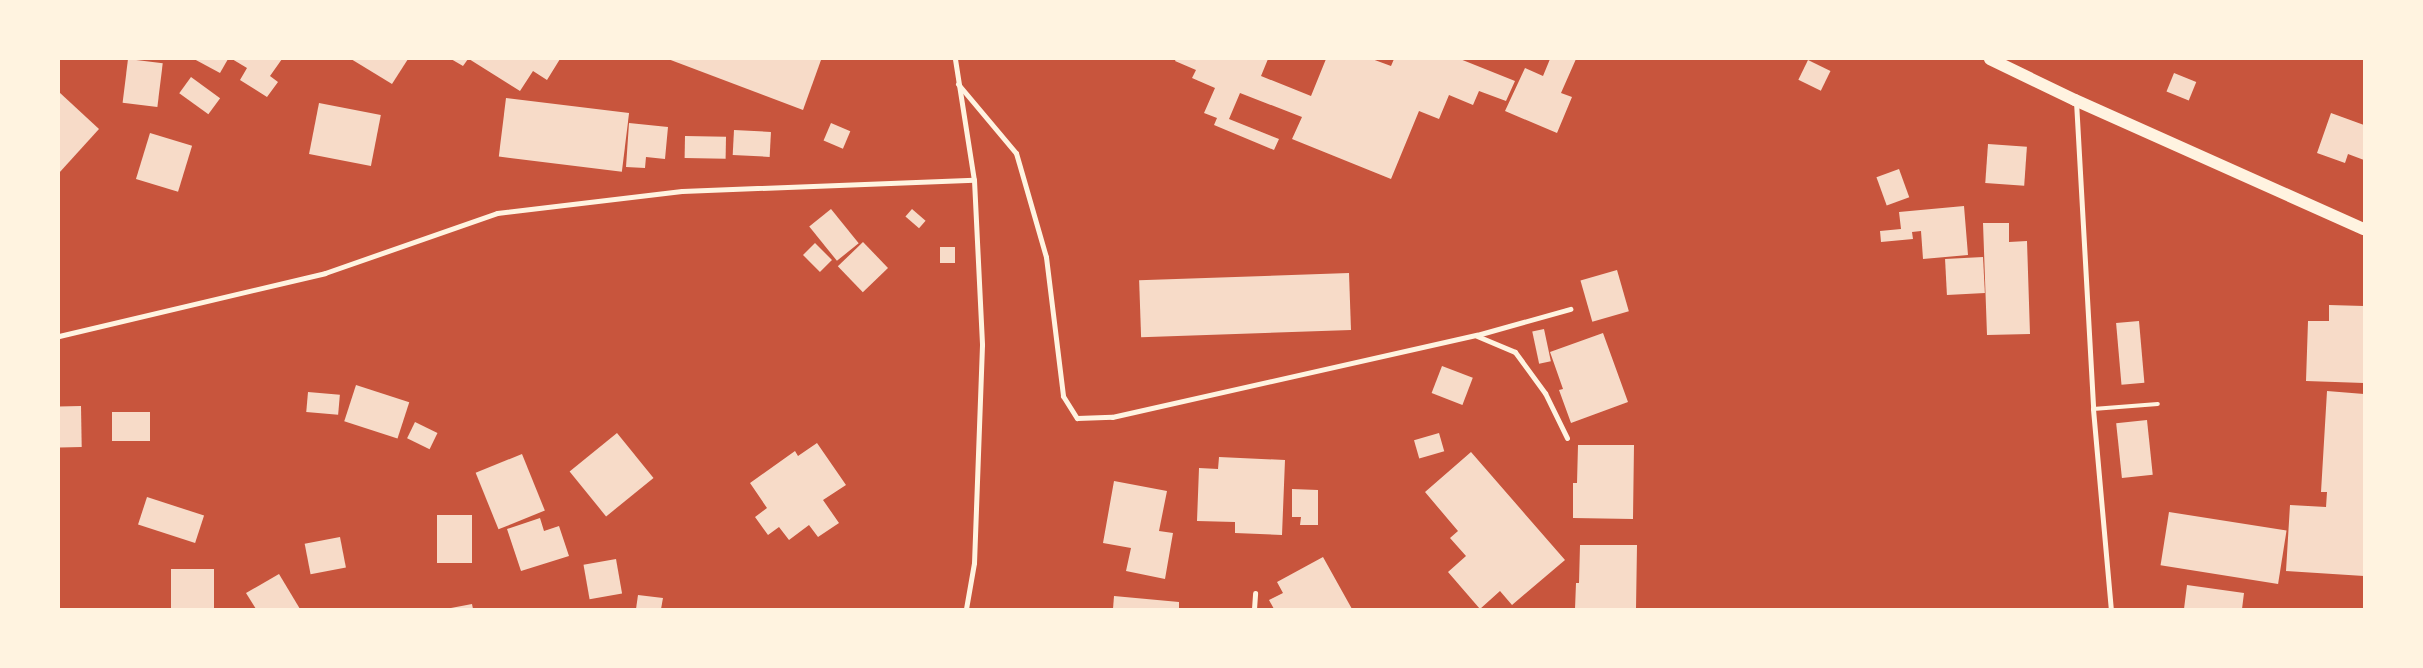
<!DOCTYPE html>
<html>
<head>
<meta charset="utf-8">
<style>
	body { margin:0 }
	#map { position:relative; width:2423px; height:668px; overflow:hidden; background:#c8553d; font-family:Roboto,sans-serif }
	div>[style] { position:absolute }
	[style*='--x'] { left:calc(var(--x)*1px); top:calc(var(--y)*1px); width:calc(var(--w)*1px); rotate:calc(var(--a)*1deg) }
	.building>* { inset:0; background:#f7dbc8; transform-origin:0 0 }
	.service>* { height:4px; margin:-2px; padding:0 2px; transform-origin:2px; border-radius:2px; background:#fff3e0 }
	.minor>* { height:5px; margin:-2.5px; padding:0 2.5px; transform-origin:2.5px; border-radius:2.5px; background:#fff3e0 }
	.primary>* { height:12px; margin:-6px; padding:0 6px; transform-origin:6px; border-radius:6px; background:#fff3e0 }
	span { translate:-50% -50%; white-space:nowrap; text-align:center; line-height:1.15; -webkit-text-stroke:4px #fff3e0; paint-order:stroke }
	.frame { position:absolute; inset:0; border:60px solid #fff3e0; pointer-events:none }
</style>
</head>
<body>
<div id="map">
	<div class="building">
		<i style="left:128px;top:59px;width:35px;height:44px;rotate:7deg"></i>
		<i style="clip-path:polygon(194px 59px,228px 59px,220px 73px)"></i>
		<i style="clip-path:polygon(232px 59px,282px 59px,270px 76px,278px 82px,267px 97px,240px 80px,247px 68px)"></i>
		<i style="clip-path:polygon(351px 59px,408px 59px,392px 84px)"></i>
		<i style="clip-path:polygon(451px 59px,468px 59px,463px 66px)"></i>
		<i style="clip-path:polygon(469px 59px,560px 59px,547px 80px,533px 71px,520px 91px)"></i>
		<i style="clip-path:polygon(668px 59px,818px 59px,821px 60px,803px 110px)"></i>
		<i style="clip-path:polygon(1176px 59px,1268px 59px,1261px 76px,1311px 96px,1326px 59px,1372px 59px,1391px 66px,1394px 59px,1460px 59px,1515px 81px,1506px 101px,1479px 91px,1473px 105px,1449px 95px,1439px 119px,1419px 111px,1391px 179px,1292px 139px,1302px 117px,1240px 93px,1229px 119px,1279px 139px,1274px 150px,1214px 125px,1217px 118px,1204px 113px,1215px 88px,1192px 78px,1196px 70px,1175px 61px)"></i>
		<i style="clip-path:polygon(1550px 59px,1576px 59px,1561px 93px,1572px 97px,1557px 133px,1505px 111px,1525px 68px,1543px 76px)"></i>
		<i style="left:1808px;top:60px;width:25px;height:22px;rotate:26deg"></i>
		<i style="left:2174px;top:73px;width:24px;height:20px;rotate:22deg"></i>
		<i style="left:191px;top:77px;width:36px;height:20px;rotate:36deg"></i>
		<i style="clip-path:polygon(59px 92px,99px 129px,59px 173px)"></i>
		<i style="left:506px;top:98px;width:124px;height:59px;rotate:7deg"></i>
		<i style="left:319px;top:103px;width:63px;height:52px;rotate:11deg"></i>
		<i style="clip-path:polygon(2331px 113px,2364px 125px,2364px 160px,2348px 154px,2345px 163px,2317px 153px)"></i>
		<i style="clip-path:polygon(629px 123px,668px 127px,665px 159px,646px 157px,645px 168px,626px 167px)"></i>
		<i style="left:831px;top:123px;width:21px;height:19px;rotate:23deg"></i>
		<i style="left:734px;top:130px;width:37px;height:25px;rotate:3deg"></i>
		<i style="left:150px;top:133px;width:44px;height:48px;rotate:17deg"></i>
		<i style="left:685px;top:136px;width:41px;height:22px;rotate:1deg"></i>
		<i style="left:1988px;top:144px;width:39px;height:39px;rotate:4deg"></i>
		<i style="left:1899px;top:169px;width:30px;height:24px;rotate:70deg"></i>
		<i style="clip-path:polygon(1964px 206px,1968px 255px,1923px 259px,1921px 231px,1912px 232px,1913px 239px,1881px 242px,1880px 231px,1901px 229px,1899px 212px)"></i>
		<i style="left:831px;top:209px;width:44px;height:28px;rotate:51deg"></i>
		<i style="left:912px;top:209px;width:18px;height:10px;rotate:41deg"></i>
		<i style="clip-path:polygon(1983px 223px,2009px 223px,2009px 242px,2027px 241px,2030px 334px,1987px 335px)"></i>
		<i style="left:863px;top:242px;width:36px;height:35px;rotate:46deg"></i>
		<i style="left:815px;top:243px;width:24px;height:17px;rotate:45deg"></i>
		<i style="left:940px;top:247px;width:15px;height:16px"></i>
		<i style="left:1983px;top:257px;width:36px;height:38px;rotate:87deg"></i>
		<i style="left:1617px;top:270px;width:43px;height:38px;rotate:74deg"></i>
		<i style="left:1349px;top:273px;width:57px;height:210px;rotate:88deg"></i>
		<i style="clip-path:polygon(2329px 305px,2364px 306px,2364px 383px,2306px 381px,2308px 321px,2329px 321px)"></i>
		<i style="left:2139px;top:321px;width:62px;height:23px;rotate:85deg"></i>
		<i style="left:1544px;top:329px;width:33px;height:12px;rotate:78deg"></i>
		<i style="clip-path:polygon(1603px 333px,1628px 402px,1571px 423px,1559px 390px,1563px 389px,1550px 352px)"></i>
		<i style="left:1442px;top:366px;width:33px;height:29px;rotate:21deg"></i>
		<i style="left:356px;top:385px;width:56px;height:38px;rotate:18deg"></i>
		<i style="clip-path:polygon(2327px 391px,2364px 394px,2364px 576px,2286px 571px,2290px 505px,2326px 507px,2327px 492px,2321px 492px)"></i>
		<i style="left:308px;top:392px;width:32px;height:20px;rotate:5deg"></i>
		<i style="left:81px;top:406px;width:41px;height:22px;rotate:89deg"></i>
		<i style="left:112px;top:412px;width:38px;height:29px"></i>
		<i style="left:2147px;top:420px;width:55px;height:31px;rotate:84deg"></i>
		<i style="left:415px;top:422px;width:25px;height:18px;rotate:26deg"></i>
		<i style="left:617px;top:433px;width:58px;height:61px;rotate:51deg"></i>
		<i style="left:1439px;top:433px;width:19px;height:26px;rotate:74deg"></i>
		<i style="clip-path:polygon(817px 443px,846px 485px,823px 500px,839px 523px,818px 537px,809px 525px,789px 540px,779px 527px,768px 535px,755px 517px,767px 508px,750px 483px,795px 451px,798px 456px)"></i>
		<i style="clip-path:polygon(1578px 445px,1634px 445px,1633px 519px,1573px 518px,1573px 483px,1577px 483px)"></i>
		<i style="clip-path:polygon(1471px 452px,1565px 560px,1512px 605px,1500px 591px,1480px 609px,1448px 572px,1466px 556px,1450px 538px,1458px 531px,1425px 492px)"></i>
		<i style="left:522px;top:454px;width:61px;height:50px;rotate:68deg"></i>
		<i style="clip-path:polygon(1219px 457px,1285px 460px,1282px 535px,1235px 533px,1235px 522px,1197px 521px,1199px 468px,1218px 469px)"></i>
		<i style="clip-path:polygon(1114px 481px,1167px 491px,1159px 531px,1173px 533px,1165px 579px,1126px 571px,1131px 548px,1103px 543px)"></i>
		<i style="clip-path:polygon(1292px 489px,1318px 490px,1318px 525px,1300px 525px,1301px 517px,1292px 517px)"></i>
		<i style="left:147px;top:497px;width:60px;height:29px;rotate:18deg"></i>
		<i style="left:2169px;top:512px;width:119px;height:54px;rotate:9deg"></i>
		<i style="left:437px;top:515px;width:35px;height:48px"></i>
		<i style="clip-path:polygon(540px 518px,544px 531px,559px 526px,569px 556px,521px 571px,507px 529px)"></i>
		<i style="left:340px;top:537px;width:31px;height:36px;rotate:79deg"></i>
		<i style="clip-path:polygon(1580px 545px,1637px 545px,1636px 609px,1575px 609px,1576px 583px,1579px 583px)"></i>
		<i style="clip-path:polygon(1323px 557px,1352px 609px,1274px 609px,1269px 600px,1283px 593px,1277px 582px)"></i>
		<i style="left:616px;top:559px;width:35px;height:33px;rotate:80deg"></i>
		<i style="left:171px;top:569px;width:43px;height:39px"></i>
		<i style="clip-path:polygon(279px 574px,300px 609px,256px 609px,246px 593px)"></i>
		<i style="clip-path:polygon(2187px 585px,2244px 593px,2242px 609px,2184px 609px)"></i>
		<i style="clip-path:polygon(638px 595px,663px 598px,661px 609px,636px 609px)"></i>
		<i style="clip-path:polygon(1114px 596px,1179px 602px,1179px 609px,1113px 609px)"></i>
		<i style="clip-path:polygon(472px 604px,473px 609px,452px 609px,451px 608px)"></i>
	</div>
	<div class="service">
		<i style="--x:2093;--y:409;--w:65;--a:-4.4"></i>
	</div>
	<div class="minor">
		<i style="--x:955;--y:59;--w:122;--a:81.1"></i>
		<i style="--x:974;--y:180;--w:165;--a:87.2"></i>
		<i style="--x:982;--y:345;--w:218;--a:92.1"></i>
		<i style="--x:974;--y:563;--w:47;--a:99.9"></i>
		<i style="--x:958;--y:84;--w:90;--a:50"></i>
		<i style="--x:1016;--y:153;--w:108;--a:73.9"></i>
		<i style="--x:1046;--y:257;--w:140;--a:83"></i>
		<i style="--x:1063;--y:396;--w:26;--a:58"></i>
		<i style="--x:1077;--y:418;--w:35;--a:-2"></i>
		<i style="--x:1112;--y:417;--w:374;--a:-12.7"></i>
		<i style="--x:1477;--y:335;--w:97;--a:-15.6"></i>
		<i style="--x:2076;--y:101;--w:308;--a:86.8"></i>
		<i style="--x:2093;--y:409;--w:201;--a:84.9"></i>
		<i style="--x:59;--y:336;--w:273;--a:-13.3"></i>
		<i style="--x:325;--y:273;--w:182;--a:-19.2"></i>
		<i style="--x:497;--y:213;--w:186;--a:-6.8"></i>
		<i style="--x:682;--y:191;--w:292;--a:-2.2"></i>
		<i style="--x:1477;--y:336;--w:41;--a:22.8"></i>
		<i style="--x:1515;--y:352;--w:51;--a:53.8"></i>
		<i style="--x:1545;--y:393;--w:50;--a:63.9"></i>
		<i style="--x:1254;--y:609;--w:16;--a:-86"></i>
	</div>
	<div class="primary">
		<i style="--x:1990;--y:59;--w:94;--a:25.8"></i>
		<i style="--x:2075;--y:100;--w:316;--a:24.1"></i>
	</div>
	<div class="frame"></div>
</div>
</body>
</html>
